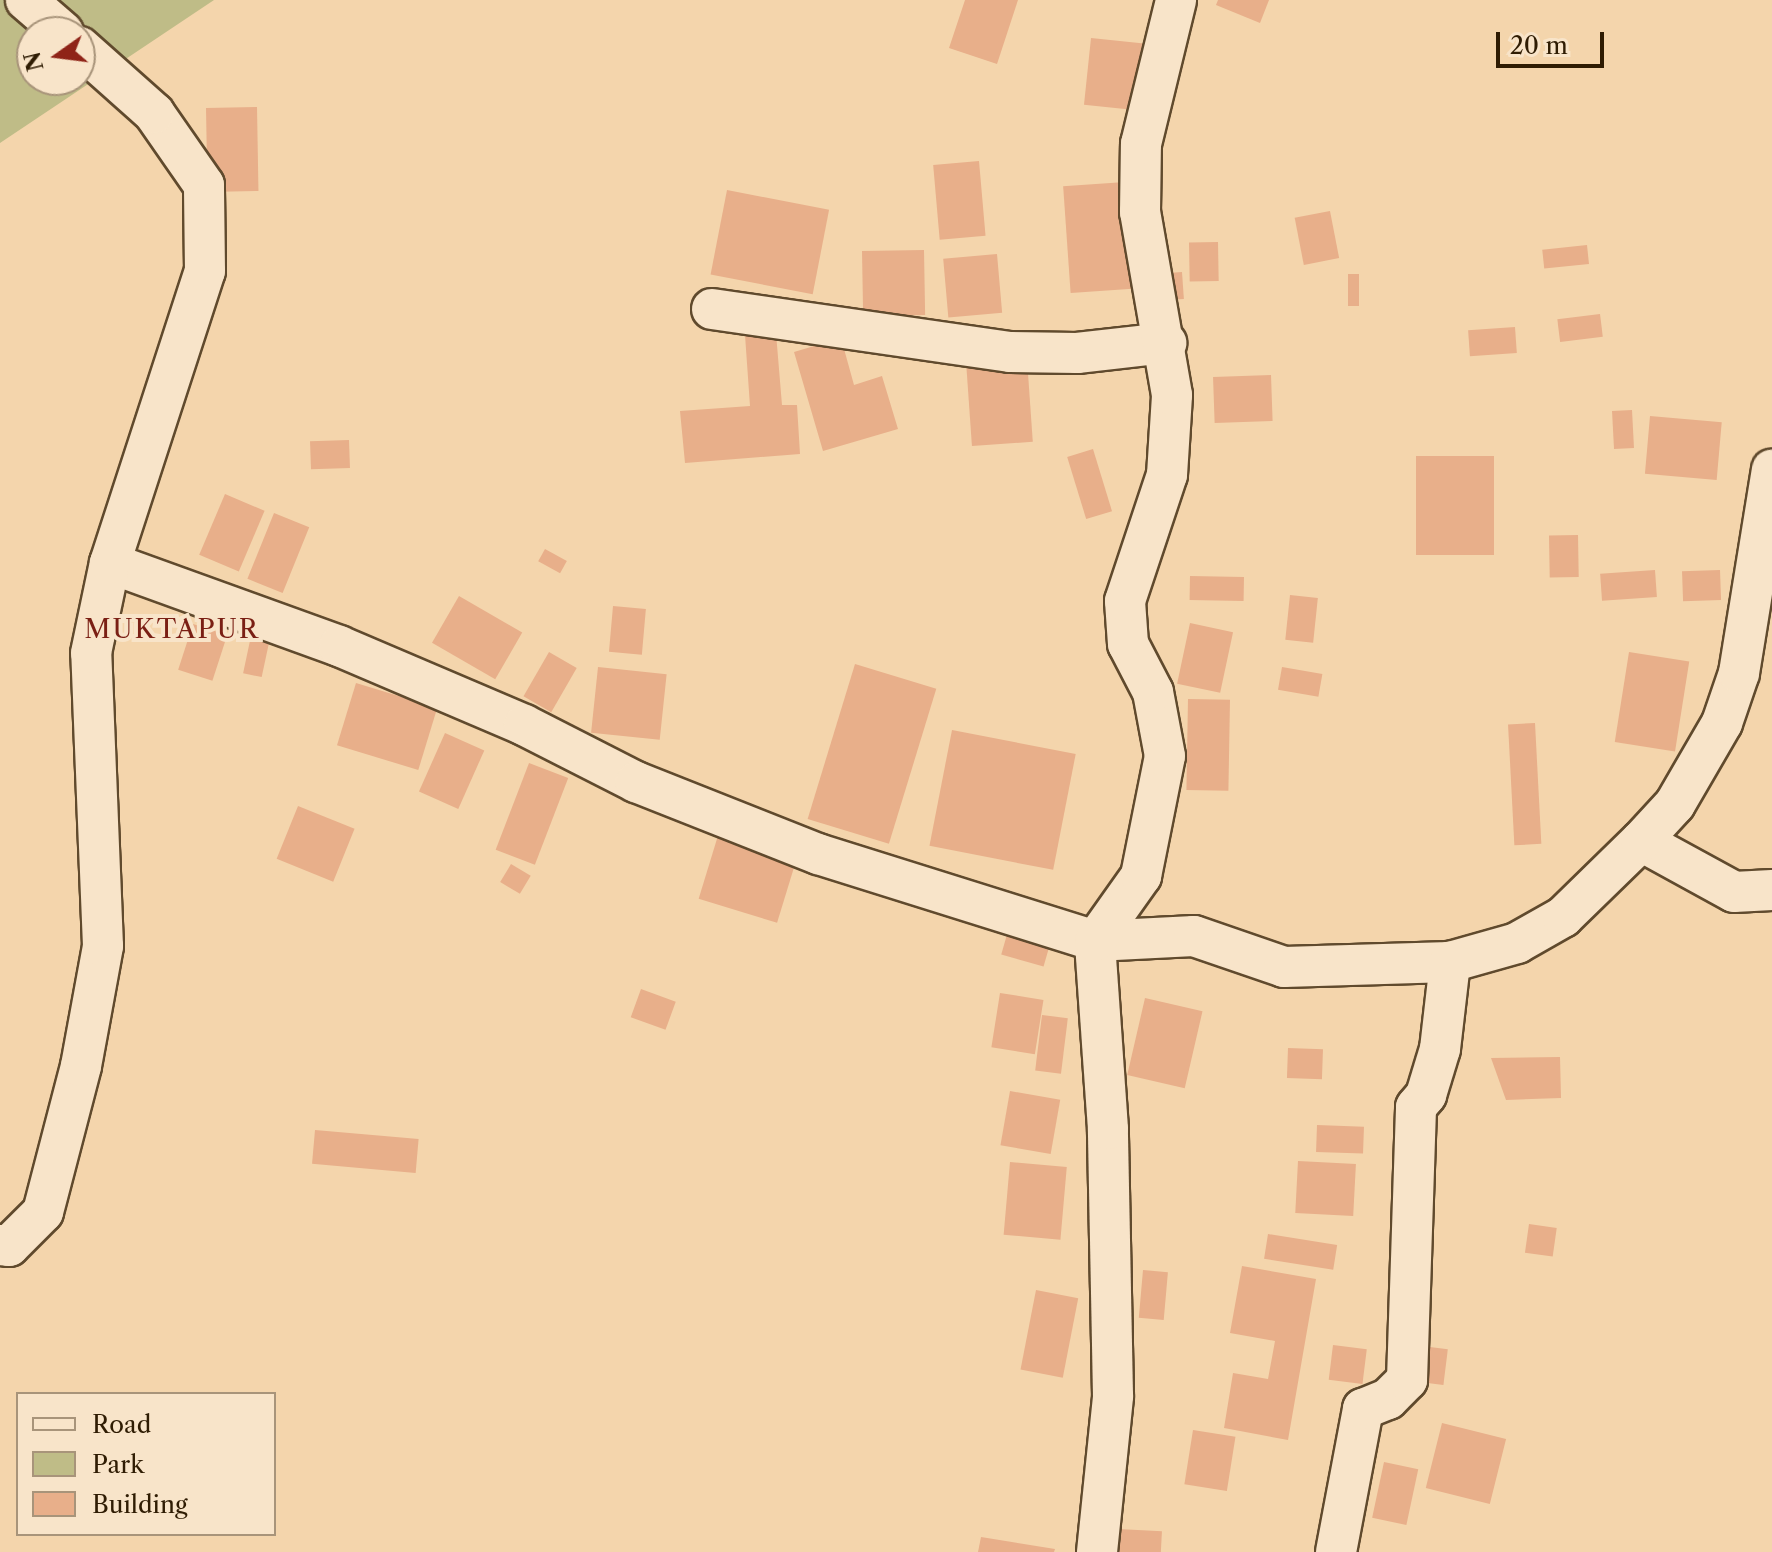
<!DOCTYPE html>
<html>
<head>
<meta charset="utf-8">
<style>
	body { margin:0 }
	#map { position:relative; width:1772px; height:1552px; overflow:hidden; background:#f4d5ac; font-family:"Libre Caslon Text",serif }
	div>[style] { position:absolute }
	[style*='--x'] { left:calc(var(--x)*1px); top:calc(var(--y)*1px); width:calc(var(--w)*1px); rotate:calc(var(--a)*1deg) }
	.green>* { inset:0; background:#bfbc87 }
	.building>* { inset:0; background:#e8af8a; transform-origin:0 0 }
	.roads { filter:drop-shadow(2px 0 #604a2d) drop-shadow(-2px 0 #604a2d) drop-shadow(0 2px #604a2d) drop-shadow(0 -2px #604a2d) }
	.minor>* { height:40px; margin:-20px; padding:0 20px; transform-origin:20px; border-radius:20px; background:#f8e4c9 }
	span { translate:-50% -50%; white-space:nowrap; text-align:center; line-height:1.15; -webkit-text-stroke:8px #f8e4c9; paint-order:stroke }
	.quarter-label { font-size:26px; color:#7a1f14; letter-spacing:2px }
	.legend { position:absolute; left:16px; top:1392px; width:260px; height:144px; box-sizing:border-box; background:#f8e4c9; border:2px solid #a8947a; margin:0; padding:10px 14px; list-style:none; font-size:24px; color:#2f1c03 }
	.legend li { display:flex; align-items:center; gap:16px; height:40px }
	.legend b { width:40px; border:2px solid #a8947a }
	.north { position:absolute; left:16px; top:16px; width:80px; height:80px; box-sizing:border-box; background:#f8e4c9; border:2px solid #a8947a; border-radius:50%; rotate:256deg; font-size:22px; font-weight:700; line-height:32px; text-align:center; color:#2f1c03 }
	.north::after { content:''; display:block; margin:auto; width:28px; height:36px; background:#8f2418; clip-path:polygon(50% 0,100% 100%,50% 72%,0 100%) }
	.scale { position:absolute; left:1496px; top:32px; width:108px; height:36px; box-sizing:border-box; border:4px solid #2f1c03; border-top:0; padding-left:10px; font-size:24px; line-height:28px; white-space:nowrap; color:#2f1c03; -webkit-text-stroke:6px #f8e4c9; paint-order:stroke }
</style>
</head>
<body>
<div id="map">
	<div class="green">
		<i style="clip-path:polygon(evenodd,0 0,214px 0,0 143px,0 0,32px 32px,80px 32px,80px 80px,32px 80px,32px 32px)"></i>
	</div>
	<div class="building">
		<i style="clip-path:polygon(965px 0,1018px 0,997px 64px,949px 48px)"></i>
		<i style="clip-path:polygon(1218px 0,1269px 0,1260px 23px,1216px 5px)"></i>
		<i style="left:1091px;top:38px;width:58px;height:67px;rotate:6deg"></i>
		<i style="left:257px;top:107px;width:84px;height:51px;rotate:89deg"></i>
		<i style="left:979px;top:161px;width:75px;height:46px;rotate:85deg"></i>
		<i style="left:1125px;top:182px;width:107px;height:62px;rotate:86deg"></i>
		<i style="left:727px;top:190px;width:104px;height:86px;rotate:11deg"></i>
		<i style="left:1330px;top:211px;width:48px;height:36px;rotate:79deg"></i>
		<i style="left:1218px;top:242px;width:39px;height:29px;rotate:89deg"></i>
		<i style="left:1587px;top:245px;width:19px;height:45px;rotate:84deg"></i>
		<i style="left:924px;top:250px;width:65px;height:62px;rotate:89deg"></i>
		<i style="left:997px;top:254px;width:59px;height:54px;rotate:85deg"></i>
		<i style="left:1182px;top:272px;width:27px;height:17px;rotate:86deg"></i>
		<i style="left:1348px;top:274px;width:11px;height:32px"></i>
		<i style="left:1600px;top:314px;width:23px;height:43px;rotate:83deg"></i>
		<i style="left:1515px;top:327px;width:26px;height:47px;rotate:86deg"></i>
		<i style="clip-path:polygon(776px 333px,782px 405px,797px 405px,800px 454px,685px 463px,680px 411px,750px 406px,745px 335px)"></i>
		<i style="clip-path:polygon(841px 338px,854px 385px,882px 376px,898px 429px,823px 451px,794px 352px)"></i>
		<i style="left:1027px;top:359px;width:83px;height:61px;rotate:86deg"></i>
		<i style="left:1271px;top:375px;width:46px;height:58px;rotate:88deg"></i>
		<i style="left:1632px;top:410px;width:38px;height:20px;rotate:87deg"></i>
		<i style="left:1650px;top:416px;width:72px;height:58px;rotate:5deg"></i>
		<i style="left:349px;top:440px;width:28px;height:39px;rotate:88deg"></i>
		<i style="left:1093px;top:449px;width:65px;height:27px;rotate:73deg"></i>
		<i style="left:1494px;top:456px;width:99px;height:78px;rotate:90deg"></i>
		<i style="left:225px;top:494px;width:43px;height:66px;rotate:23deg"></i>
		<i style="left:274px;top:513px;width:38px;height:71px;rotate:22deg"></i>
		<i style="left:1578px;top:535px;width:42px;height:29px;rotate:89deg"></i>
		<i style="left:545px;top:549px;width:25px;height:14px;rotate:29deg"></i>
		<i style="left:1655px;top:570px;width:27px;height:55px;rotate:86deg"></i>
		<i style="left:1720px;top:570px;width:30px;height:38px;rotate:88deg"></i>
		<i style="left:1190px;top:576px;width:54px;height:24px;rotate:1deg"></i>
		<i style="left:1290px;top:595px;width:28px;height:45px;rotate:6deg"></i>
		<i style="left:459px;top:596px;width:73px;height:54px;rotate:30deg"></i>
		<i style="left:613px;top:606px;width:33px;height:46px;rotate:5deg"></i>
		<i style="left:1190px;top:623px;width:44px;height:62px;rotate:12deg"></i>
		<i style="left:193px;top:624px;width:36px;height:48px;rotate:18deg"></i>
		<i style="left:251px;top:636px;width:19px;height:38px;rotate:12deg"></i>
		<i style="left:549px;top:652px;width:32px;height:51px;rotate:30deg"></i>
		<i style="left:1629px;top:652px;width:61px;height:91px;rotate:9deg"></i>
		<i style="left:855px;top:664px;width:85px;height:162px;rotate:17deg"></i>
		<i style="left:598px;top:667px;width:69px;height:66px;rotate:6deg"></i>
		<i style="left:1282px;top:667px;width:41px;height:23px;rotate:10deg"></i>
		<i style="left:356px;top:683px;width:85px;height:65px;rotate:17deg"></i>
		<i style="left:1188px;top:699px;width:42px;height:91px;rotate:1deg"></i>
		<i style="left:1535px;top:723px;width:121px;height:27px;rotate:87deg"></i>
		<i style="left:952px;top:730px;width:126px;height:118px;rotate:11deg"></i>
		<i style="left:445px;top:733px;width:43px;height:64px;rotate:24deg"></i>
		<i style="left:529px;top:763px;width:42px;height:93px;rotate:21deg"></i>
		<i style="left:298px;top:806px;width:61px;height:57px;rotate:22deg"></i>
		<i style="left:720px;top:829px;width:82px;height:73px;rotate:17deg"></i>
		<i style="left:511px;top:864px;width:23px;height:21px;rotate:31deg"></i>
		<i style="left:1012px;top:917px;width:44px;height:39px;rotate:16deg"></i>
		<i style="left:641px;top:989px;width:37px;height:30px;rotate:20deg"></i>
		<i style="left:1000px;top:993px;width:44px;height:55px;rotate:9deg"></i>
		<i style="left:1145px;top:998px;width:59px;height:79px;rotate:13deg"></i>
		<i style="left:1042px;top:1015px;width:26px;height:56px;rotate:7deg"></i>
		<i style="left:1288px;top:1048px;width:35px;height:30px;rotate:2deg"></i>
		<i style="clip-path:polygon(1560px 1057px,1561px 1098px,1506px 1100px,1491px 1058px)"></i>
		<i style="left:1010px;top:1091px;width:51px;height:55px;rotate:10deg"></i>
		<i style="left:1317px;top:1125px;width:47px;height:27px;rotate:2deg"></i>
		<i style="left:315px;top:1130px;width:104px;height:34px;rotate:5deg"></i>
		<i style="left:1298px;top:1161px;width:58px;height:52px;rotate:3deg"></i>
		<i style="left:1010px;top:1162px;width:57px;height:73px;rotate:5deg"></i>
		<i style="left:1529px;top:1224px;width:28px;height:29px;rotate:8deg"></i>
		<i style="left:1268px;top:1234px;width:70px;height:25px;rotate:9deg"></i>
		<i style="clip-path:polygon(1242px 1266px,1316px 1279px,1288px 1440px,1224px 1428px,1233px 1373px,1268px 1379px,1275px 1341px,1230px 1333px)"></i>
		<i style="left:1143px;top:1270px;width:25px;height:48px;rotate:5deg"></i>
		<i style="left:1036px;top:1290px;width:43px;height:81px;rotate:11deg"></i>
		<i style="left:1333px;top:1345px;width:34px;height:35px;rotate:7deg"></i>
		<i style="left:1422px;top:1346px;width:26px;height:36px;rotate:7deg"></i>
		<i style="left:1442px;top:1423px;width:66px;height:67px;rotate:14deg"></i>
		<i style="left:1193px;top:1430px;width:43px;height:55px;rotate:9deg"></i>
		<i style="left:1384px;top:1462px;width:35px;height:57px;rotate:12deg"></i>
		<i style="left:1118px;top:1529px;width:44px;height:23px;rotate:3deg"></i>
		<i style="clip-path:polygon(981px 1537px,1055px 1549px,1054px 1552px,978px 1552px)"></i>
	</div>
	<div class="roads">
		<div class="minor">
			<i style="--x:26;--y:0;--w:49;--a:40.9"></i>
			<i style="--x:712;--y:309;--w:301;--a:8.2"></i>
			<i style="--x:1010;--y:352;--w:67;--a:0.9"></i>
			<i style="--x:1077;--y:353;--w:90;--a:-6.4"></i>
			<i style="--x:110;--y:563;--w:244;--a:19.9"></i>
			<i style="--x:339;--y:646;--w:201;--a:23.1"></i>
			<i style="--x:524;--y:725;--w:126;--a:27"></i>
			<i style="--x:636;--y:782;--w:196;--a:21.6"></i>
			<i style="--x:818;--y:854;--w:290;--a:17.4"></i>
			<i style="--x:1095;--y:941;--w:99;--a:-2.9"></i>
			<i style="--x:1194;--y:936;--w:95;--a:19"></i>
			<i style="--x:1284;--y:967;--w:166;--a:-1.7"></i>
			<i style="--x:1450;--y:962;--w:70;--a:-15.8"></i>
			<i style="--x:1517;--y:943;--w:53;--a:-29.5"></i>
			<i style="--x:1563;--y:917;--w:109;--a:-44.3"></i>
			<i style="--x:1641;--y:841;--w:106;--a:28.7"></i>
			<i style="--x:1734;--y:892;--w:38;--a:-3"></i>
			<i style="--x:1641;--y:841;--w:50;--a:-47.4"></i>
			<i style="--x:1675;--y:804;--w:94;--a:-59.9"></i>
			<i style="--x:1722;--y:723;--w:53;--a:-71.2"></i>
			<i style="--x:1739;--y:673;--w:206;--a:-80.8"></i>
			<i style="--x:0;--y:1245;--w:9;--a:6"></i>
			<i style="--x:9;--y:1246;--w:48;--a:-45"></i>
			<i style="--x:43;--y:1212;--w:151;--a:-75.4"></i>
			<i style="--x:81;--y:1066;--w:122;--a:-79.6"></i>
			<i style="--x:103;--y:946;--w:293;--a:-92.3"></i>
			<i style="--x:91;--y:653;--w:92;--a:-78.1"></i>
			<i style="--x:110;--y:563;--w:307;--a:-72"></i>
			<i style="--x:205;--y:271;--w:86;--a:-90.7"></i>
			<i style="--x:204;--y:185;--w:88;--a:-124.8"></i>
			<i style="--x:154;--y:113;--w:99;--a:-138.3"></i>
			<i style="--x:1097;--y:1552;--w:157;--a:-84.1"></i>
			<i style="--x:1113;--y:1396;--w:267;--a:-91.1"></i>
			<i style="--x:1108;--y:1129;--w:188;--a:-94"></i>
			<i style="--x:1095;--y:941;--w:80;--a:-54.7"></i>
			<i style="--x:1141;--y:876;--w:122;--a:-78.7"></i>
			<i style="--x:1165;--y:756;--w:65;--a:-100.6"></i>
			<i style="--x:1153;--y:692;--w:54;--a:-117.5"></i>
			<i style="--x:1128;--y:644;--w:43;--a:-94"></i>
			<i style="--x:1125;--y:601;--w:133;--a:-71.6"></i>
			<i style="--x:1167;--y:475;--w:80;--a:-86.4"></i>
			<i style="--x:1172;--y:395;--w:186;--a:-99.9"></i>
			<i style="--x:1140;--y:212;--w:68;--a:-89.2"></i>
			<i style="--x:1141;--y:144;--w:148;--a:-76.3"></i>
			<i style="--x:1336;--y:1552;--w:146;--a:-79.3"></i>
			<i style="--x:1363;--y:1409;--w:27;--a:-22"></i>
			<i style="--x:1388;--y:1399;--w:27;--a:-45"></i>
			<i style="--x:1407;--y:1380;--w:273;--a:-88.1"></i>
			<i style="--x:1416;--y:1107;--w:16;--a:-50"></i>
			<i style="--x:1426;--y:1095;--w:48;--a:-73.1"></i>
			<i style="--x:1440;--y:1049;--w:88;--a:-83.4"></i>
		</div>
	</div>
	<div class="quarter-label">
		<span style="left:172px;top:630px">MUKTAPUR</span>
	</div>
	<ul class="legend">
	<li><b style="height:10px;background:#f8e4c9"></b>Road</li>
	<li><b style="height:22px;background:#bfbc87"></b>Park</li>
	<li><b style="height:22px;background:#e8af8a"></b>Building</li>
	</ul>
	<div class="north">N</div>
	<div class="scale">20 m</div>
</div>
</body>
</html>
